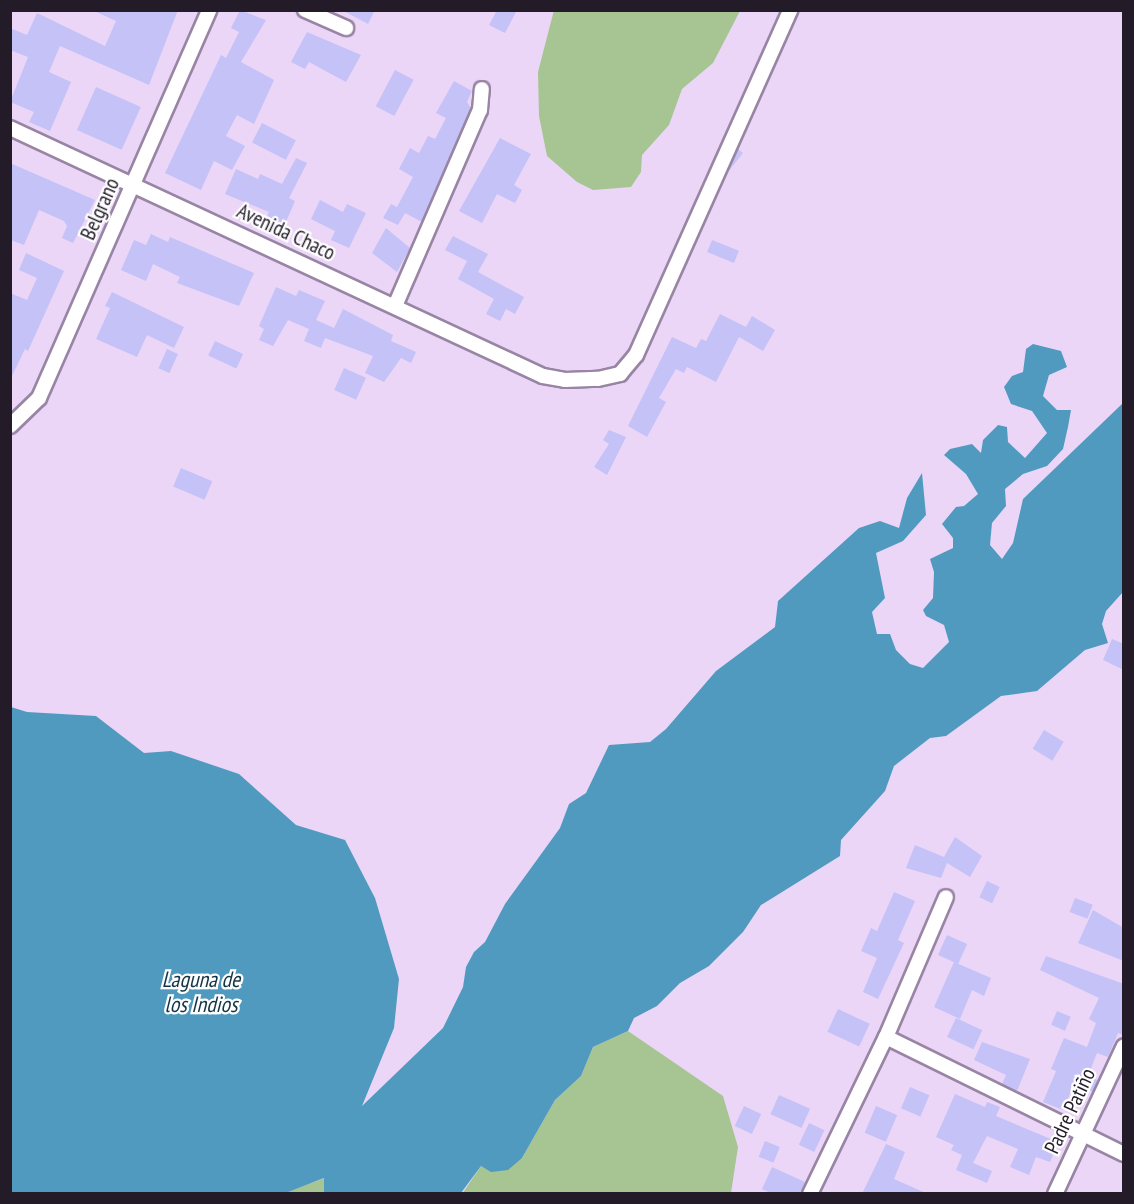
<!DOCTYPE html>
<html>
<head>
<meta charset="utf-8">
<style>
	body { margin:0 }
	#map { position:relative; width:1134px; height:1204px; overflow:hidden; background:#ebd6f8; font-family:"PT Sans Narrow",sans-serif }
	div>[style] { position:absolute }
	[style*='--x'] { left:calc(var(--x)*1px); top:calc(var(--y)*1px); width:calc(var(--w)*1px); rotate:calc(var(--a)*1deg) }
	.green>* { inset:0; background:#a6c592 }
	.water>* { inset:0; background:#519abf }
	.building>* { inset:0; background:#c4c2f6; transform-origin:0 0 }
	.roads { filter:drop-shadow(2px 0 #9885a4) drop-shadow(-2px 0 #9885a4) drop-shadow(0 2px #9885a4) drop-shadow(0 -2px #9885a4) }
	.minor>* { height:14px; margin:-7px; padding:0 7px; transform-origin:7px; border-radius:7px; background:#fff }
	span { translate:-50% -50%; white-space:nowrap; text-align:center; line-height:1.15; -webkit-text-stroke:4.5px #fff; paint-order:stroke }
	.street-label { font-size:21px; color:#231c28 }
	.water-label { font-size:22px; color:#133545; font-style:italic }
	.frame { position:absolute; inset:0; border:12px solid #231c28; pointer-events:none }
</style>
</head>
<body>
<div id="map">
	<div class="green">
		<i style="clip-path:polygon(554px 10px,740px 11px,713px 63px,682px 89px,669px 125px,642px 155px,641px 172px,631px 187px,593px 190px,577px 182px,547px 156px,539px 116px,538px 72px)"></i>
		<i style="clip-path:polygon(628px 1031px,723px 1096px,738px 1147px,731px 1193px,462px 1194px,481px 1166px,522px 1158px,555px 1100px,581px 1076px,593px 1047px)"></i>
		<i style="clip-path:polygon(325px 1178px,324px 1193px,283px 1194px,284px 1193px)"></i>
	</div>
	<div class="water">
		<i style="clip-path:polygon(1033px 344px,1061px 351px,1067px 367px,1049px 375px,1043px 396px,1057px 410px,1071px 410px,1068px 427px,1063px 449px,1047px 466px,1023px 474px,1005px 489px,1006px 506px,992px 523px,990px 545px,1002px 559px,1013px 543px,1023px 499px,1123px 403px,1123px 592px,1106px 611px,1102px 624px,1108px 643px,1085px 650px,1037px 691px,1001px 696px,946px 736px,930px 738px,894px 766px,885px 791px,841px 840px,840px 856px,761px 905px,743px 932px,709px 966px,680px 983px,657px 1006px,634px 1018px,628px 1031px,593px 1047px,581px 1076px,555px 1100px,522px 1158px,508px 1170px,491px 1172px,481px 1166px,461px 1193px,324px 1193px,324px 1178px,283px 1194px,11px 1193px,11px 707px,27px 712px,96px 716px,144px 753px,171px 751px,239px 774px,296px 825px,345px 840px,375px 898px,399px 979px,394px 1028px,362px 1106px,443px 1028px,463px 987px,466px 967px,474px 952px,485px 942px,505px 904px,560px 828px,569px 804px,586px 793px,609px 745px,650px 742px,666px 729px,716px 671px,775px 627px,778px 601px,859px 528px,880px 521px,899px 528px,907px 498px,922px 473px,926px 515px,903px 541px,876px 553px,885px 598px,872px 612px,877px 634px,890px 634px,896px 650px,910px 664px,923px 668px,949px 642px,944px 625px,926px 616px,923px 610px,933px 598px,934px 572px,930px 559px,953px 548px,953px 538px,942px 524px,956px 507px,964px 506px,978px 494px,966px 474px,944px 455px,950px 449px,972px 444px,981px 453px,983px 440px,998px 425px,1007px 427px,1008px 442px,1025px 458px,1047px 433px,1032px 411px,1011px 404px,1004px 387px,1012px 376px,1023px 372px,1026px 349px)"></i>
	</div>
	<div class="building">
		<i style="clip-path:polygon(92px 10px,178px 10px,149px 85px,60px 46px,49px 72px,71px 82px,50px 131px,29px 122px,34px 112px,10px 102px,28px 57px,10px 50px,10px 28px,27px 35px,37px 13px,105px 46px,116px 21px)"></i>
		<i style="clip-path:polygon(240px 10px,266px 20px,241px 62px,274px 80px,254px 124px,237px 115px,226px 136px,245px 146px,232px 170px,214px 161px,201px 190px,165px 173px,221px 55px,226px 58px,239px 32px,231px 28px)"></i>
		<i style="clip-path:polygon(342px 10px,375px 10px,368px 24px)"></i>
		<i style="clip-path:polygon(497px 10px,517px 10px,505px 33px,489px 25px)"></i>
		<i style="clip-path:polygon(307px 32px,361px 55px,346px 82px,309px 62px,305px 69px,291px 62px)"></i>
		<i style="left:395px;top:70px;width:21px;height:41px;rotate:28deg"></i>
		<i style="clip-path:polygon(454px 81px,472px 91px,467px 102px,471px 108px,422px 222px,405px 213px,398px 225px,383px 218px,391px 204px,397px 207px,413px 177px,399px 169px,410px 148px,419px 153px,428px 136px,435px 139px,446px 118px,436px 113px)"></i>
		<i style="left:96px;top:87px;width:49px;height:47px;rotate:24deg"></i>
		<i style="left:262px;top:123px;width:38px;height:22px;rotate:27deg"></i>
		<i style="clip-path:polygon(500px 138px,531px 154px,514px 185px,522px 190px,515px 203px,497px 194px,482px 223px,459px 211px)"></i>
		<i style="clip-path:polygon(738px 149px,743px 153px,727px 173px)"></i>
		<i style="clip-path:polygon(296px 158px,307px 163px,289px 198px,295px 201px,285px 224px,267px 216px,269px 212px,225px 194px,236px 169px,258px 179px,260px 174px,282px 184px)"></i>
		<i style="clip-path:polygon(10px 163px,95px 200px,73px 243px,62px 238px,67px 226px,64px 221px,39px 210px,24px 245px,10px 240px)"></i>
		<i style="clip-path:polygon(320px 200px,343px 212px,347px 204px,366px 213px,349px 248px,331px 240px,335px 231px,311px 219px)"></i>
		<i style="clip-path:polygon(386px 228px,410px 248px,397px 272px,372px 253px)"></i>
		<i style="clip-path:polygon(151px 234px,168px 242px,170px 237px,254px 273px,239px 306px,177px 283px,180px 277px,153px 264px,146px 281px,121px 270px,134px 240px,146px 245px)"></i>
		<i style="clip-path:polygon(453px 236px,488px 254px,478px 272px,524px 297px,515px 314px,506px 309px,500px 321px,486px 314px,494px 299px,458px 279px,467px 261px,445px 250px)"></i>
		<i style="left:712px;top:240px;width:29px;height:13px;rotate:22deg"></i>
		<i style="clip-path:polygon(26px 253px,64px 271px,28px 351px,25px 349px,10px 380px,10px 293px,27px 300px,37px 278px,19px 270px)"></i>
		<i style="clip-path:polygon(276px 287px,296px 296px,299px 290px,325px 301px,316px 320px,334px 328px,343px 309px,393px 335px,391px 341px,416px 352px,411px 363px,401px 358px,384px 382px,365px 373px,373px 356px,325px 338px,321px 348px,304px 341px,309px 329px,288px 320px,273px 346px,259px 340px,264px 329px,259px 326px)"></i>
		<i style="clip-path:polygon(112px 292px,184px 327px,174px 348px,147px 335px,137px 357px,96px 339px,110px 308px,105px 306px)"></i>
		<i style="clip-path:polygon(720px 314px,746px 327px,752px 316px,775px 330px,763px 351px,739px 337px,716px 382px,687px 367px,684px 373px,676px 369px,659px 398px,666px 402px,647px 437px,628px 426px,672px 337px,696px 348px,701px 339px,706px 341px)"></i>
		<i style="left:215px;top:341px;width:31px;height:16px;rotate:25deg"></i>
		<i style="left:167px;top:349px;width:12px;height:21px;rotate:24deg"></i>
		<i style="left:344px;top:368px;width:24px;height:24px;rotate:24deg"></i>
		<i style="clip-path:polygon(609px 430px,626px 437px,607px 475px,594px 467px,609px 444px,603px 440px)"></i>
		<i style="left:181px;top:468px;width:34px;height:20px;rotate:23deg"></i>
		<i style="clip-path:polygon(1112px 639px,1124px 644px,1124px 670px,1103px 660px)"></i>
		<i style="left:1044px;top:730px;width:23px;height:22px;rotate:31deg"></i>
		<i style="clip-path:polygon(955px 837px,982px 856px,970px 877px,947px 863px,941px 878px,906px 868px,915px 845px,944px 857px)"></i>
		<i style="left:987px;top:881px;width:14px;height:18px;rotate:25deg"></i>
		<i style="clip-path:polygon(894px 892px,915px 901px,898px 940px,904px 943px,878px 999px,863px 992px,877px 958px,861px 951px,871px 928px,877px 931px)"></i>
		<i style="left:1075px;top:898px;width:19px;height:15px;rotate:21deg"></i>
		<i style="clip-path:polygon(1093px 910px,1124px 928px,1124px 961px,1078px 943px)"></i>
		<i style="left:947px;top:935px;width:22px;height:22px;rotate:24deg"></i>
		<i style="clip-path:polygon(1046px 956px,1124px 984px,1124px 1035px,1118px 1033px,1108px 1057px,1097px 1053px,1088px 1076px,1098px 1080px,1093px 1092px,1074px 1084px,1063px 1110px,1043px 1102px,1056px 1071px,1051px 1069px,1064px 1038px,1087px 1047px,1096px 1023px,1089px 1019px,1099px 998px,1040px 970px)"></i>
		<i style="clip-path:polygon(954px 962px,991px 978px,984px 996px,972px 990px,960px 1019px,934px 1007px)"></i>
		<i style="left:838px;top:1009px;width:35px;height:25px;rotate:25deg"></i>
		<i style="left:1057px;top:1011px;width:15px;height:15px;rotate:23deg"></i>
		<i style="left:956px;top:1018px;width:29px;height:21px;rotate:25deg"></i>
		<i style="clip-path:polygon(982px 1042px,1030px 1059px,1017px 1091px,1002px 1084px,1006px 1075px,974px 1060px)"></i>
		<i style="left:910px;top:1087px;width:21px;height:23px;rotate:23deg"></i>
		<i style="clip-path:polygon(955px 1094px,985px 1107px,987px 1102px,1000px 1107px,996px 1116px,1058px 1142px,1050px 1162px,1036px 1157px,1029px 1175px,1010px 1167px,1018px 1149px,987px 1136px,973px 1163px,992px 1171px,987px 1183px,956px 1170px,962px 1155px,951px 1150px,954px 1145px,936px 1137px)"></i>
		<i style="left:779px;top:1095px;width:34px;height:21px;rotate:24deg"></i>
		<i style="left:744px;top:1106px;width:19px;height:22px;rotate:25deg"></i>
		<i style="left:876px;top:1106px;width:23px;height:29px;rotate:23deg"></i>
		<i style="left:809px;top:1123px;width:17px;height:24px;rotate:25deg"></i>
		<i style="left:765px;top:1141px;width:16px;height:17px;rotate:22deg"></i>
		<i style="clip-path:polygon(886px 1144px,905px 1152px,894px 1179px,928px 1194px,862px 1194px)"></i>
		<i style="clip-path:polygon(772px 1167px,805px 1182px,800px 1194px,772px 1194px,762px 1189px)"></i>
	</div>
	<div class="roads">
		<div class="minor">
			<i style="--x:305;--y:10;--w:45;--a:23.7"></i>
			<i style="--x:10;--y:128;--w:588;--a:24.95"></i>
			<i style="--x:543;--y:376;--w:22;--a:10"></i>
			<i style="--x:565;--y:380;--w:33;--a:-2"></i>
			<i style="--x:598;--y:379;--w:23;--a:-13"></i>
			<i style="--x:620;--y:374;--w:25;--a:-50"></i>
			<i style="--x:636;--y:355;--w:378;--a:-65.9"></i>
			<i style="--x:395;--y:306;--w:214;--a:-66.6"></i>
			<i style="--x:480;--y:110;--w:21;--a:-85"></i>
			<i style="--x:10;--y:426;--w:40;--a:-44"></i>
			<i style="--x:39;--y:398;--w:424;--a:-66.3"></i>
			<i style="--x:886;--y:1037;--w:265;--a:26.2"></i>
			<i style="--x:810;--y:1194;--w:174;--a:-64.2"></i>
			<i style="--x:886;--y:1037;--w:152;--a:-66.8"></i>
			<i style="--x:1055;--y:1194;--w:163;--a:-65"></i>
		</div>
	</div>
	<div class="street-label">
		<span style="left:100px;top:209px;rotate:-66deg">Belgrano</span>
		<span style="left:286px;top:232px;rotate:25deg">Avenida Chaco</span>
		<span style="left:1070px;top:1111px;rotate:-65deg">Padre Patiño</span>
	</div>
	<div class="water-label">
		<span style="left:201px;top:992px">Laguna de<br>los Indios</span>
	</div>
	<div class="frame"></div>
</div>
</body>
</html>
